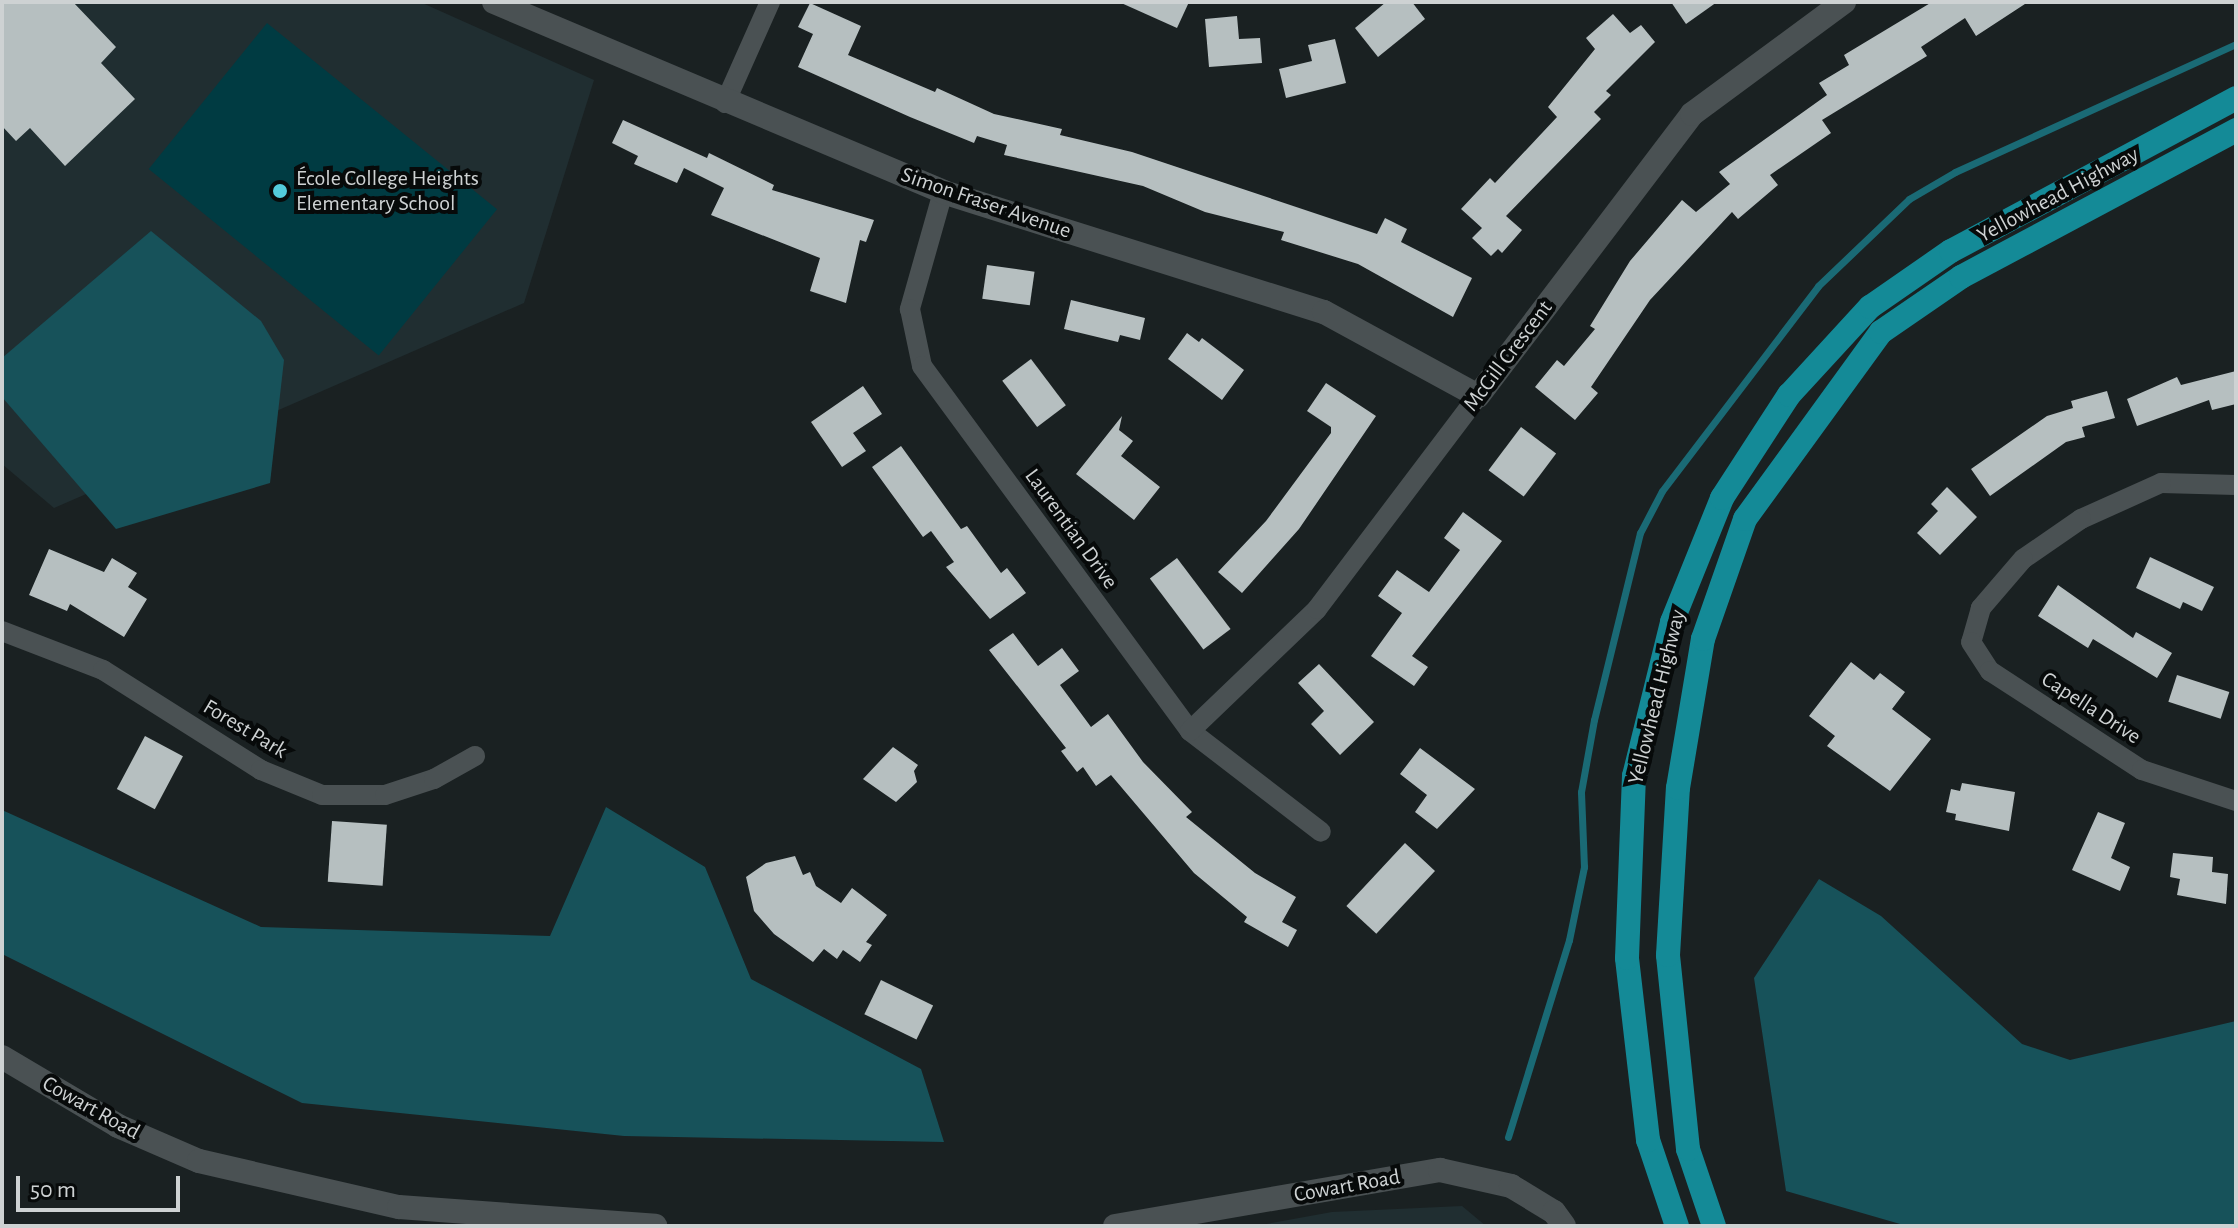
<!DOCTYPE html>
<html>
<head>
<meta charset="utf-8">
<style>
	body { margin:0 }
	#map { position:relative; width:2238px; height:1228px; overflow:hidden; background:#1a2122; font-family:"Alegreya Sans",sans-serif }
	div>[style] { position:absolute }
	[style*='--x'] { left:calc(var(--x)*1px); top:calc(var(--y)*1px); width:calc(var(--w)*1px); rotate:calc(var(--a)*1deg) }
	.built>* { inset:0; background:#202e31 }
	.green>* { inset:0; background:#003b42; transform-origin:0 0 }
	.forest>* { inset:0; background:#17525a }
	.stream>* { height:7px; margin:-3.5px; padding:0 3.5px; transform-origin:3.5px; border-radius:3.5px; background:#1a6a75 }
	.building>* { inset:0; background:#b6bfc0; transform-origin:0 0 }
	.minor>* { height:20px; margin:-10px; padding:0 10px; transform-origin:10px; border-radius:10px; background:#4a5153 }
	.tertiary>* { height:24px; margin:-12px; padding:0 12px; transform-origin:12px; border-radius:12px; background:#4a5153 }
	.trunk>* { height:24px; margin:-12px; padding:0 12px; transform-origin:12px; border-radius:12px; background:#148a97 }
	.dots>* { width:22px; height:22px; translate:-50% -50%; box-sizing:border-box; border:4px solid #070a0a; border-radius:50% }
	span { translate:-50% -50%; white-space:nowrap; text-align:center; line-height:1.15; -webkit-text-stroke:8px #070a0a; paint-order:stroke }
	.poi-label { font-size:22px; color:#ced2d3 }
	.left { translate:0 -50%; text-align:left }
	.street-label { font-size:22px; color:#ced2d3 }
	.frame { position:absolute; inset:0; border:4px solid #ced2d3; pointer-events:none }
	.scale { position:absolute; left:16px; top:1176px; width:164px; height:36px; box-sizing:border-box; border:4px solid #ced2d3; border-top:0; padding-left:10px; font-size:24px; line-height:28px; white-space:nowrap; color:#ced2d3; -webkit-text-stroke:6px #070a0a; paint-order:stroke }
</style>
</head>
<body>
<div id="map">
	<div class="built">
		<i style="clip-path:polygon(2px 2px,420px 2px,594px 80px,524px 303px,54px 508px,2px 464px)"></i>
		<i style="clip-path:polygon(1462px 1206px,1486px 1226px,1255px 1226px,1332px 1212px)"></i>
	</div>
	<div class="green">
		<i style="left:267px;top:23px;width:296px;height:188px;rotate:39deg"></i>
	</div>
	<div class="forest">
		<i style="clip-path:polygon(151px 231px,261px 321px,284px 360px,270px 483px,116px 529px,2px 397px,2px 358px)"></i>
		<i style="clip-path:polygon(606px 807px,705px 867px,751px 979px,921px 1069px,944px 1142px,624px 1136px,302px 1103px,2px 954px,2px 810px,261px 927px,550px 936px)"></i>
		<i style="clip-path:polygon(1819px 879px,1881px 916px,2022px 1044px,2070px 1060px,2236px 1021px,2236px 1226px,1907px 1226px,1786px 1191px,1754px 978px)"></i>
	</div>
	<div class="stream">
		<i style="--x:1508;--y:1137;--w:206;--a:-72.8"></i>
		<i style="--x:1569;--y:940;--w:75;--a:-78.4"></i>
		<i style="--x:1584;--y:867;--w:75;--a:-92.3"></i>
		<i style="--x:1581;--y:792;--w:73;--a:-79.8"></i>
		<i style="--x:1594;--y:720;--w:193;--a:-76.2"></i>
		<i style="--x:1640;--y:533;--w:47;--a:-62.4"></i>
		<i style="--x:1662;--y:491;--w:258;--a:-52.7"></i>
		<i style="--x:1818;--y:286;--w:126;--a:-43.7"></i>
		<i style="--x:1909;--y:199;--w:53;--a:-30.4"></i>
		<i style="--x:1955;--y:172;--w:309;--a:-24.5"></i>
	</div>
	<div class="building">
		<i style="clip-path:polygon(2px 2px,73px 2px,116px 47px,101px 63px,135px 99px,65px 166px,30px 128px,16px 141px,2px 126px)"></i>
		<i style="clip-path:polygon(1119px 2px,1189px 2px,1177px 28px)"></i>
		<i style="clip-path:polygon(1386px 2px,1412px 2px,1425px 19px,1378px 57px,1355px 28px)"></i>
		<i style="clip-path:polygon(1671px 2px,1717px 2px,1686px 24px)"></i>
		<i style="clip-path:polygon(1932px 2px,2028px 2px,1976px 36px,1965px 18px,1921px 47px,1927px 56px,1822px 120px,1831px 133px,1770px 175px,1778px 185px,1738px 219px,1732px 212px,1650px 300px,1591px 387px,1598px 393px,1575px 420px,1535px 387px,1557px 360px,1564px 366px,1595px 329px,1590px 326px,1630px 261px,1682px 200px,1696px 212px,1730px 184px,1719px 172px,1827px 95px,1819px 83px,1849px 65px,1844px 55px)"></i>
		<i style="clip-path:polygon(810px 3px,861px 26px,848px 55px,935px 92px,937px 88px,994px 114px,1062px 129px,1060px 135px,1132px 152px,1377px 234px,1385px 218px,1407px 229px,1401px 242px,1472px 278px,1453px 317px,1358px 264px,1281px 240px,1284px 232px,1205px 212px,1143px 186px,1004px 155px,1007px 145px,977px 136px,974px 143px,910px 117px,798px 67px,813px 34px,798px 27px)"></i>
		<i style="clip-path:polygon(1613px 14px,1630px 33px,1641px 25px,1655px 42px,1606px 91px,1611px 95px,1594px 112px,1601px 119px,1506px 216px,1522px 230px,1502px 253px,1498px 249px,1491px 256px,1472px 238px,1482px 228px,1461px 209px,1490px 178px,1495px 183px,1557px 117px,1548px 107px,1595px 49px,1586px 38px)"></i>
		<i style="clip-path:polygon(1237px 16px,1239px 39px,1260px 38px,1262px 63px,1209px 67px,1205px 19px)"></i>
		<i style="clip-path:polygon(1335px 39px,1346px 83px,1286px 98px,1279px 69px,1312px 61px,1308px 45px)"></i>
		<i style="clip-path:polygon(623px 120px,707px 158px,709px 153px,774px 185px,772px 190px,874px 220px,866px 242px,860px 240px,846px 303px,810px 291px,820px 258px,711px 215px,724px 188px,684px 168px,677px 183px,634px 164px,638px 156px,612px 143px)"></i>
		<i style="left:987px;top:265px;width:48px;height:34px;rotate:8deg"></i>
		<i style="clip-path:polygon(1071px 300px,1145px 318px,1140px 340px,1120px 335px,1118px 342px,1064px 329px)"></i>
		<i style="clip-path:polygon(1187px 333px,1199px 342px,1202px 338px,1244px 370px,1222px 400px,1168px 359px)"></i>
		<i style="left:1031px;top:359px;width:58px;height:36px;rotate:53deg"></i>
		<i style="clip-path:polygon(2236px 371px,2236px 404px,2212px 410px,2209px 400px,2137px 426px,2127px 399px,2177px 377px,2181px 385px)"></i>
		<i style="clip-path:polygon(1326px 383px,1376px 416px,1299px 529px,1242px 593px,1218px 572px,1266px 521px,1331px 433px,1331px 427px,1307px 411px)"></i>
		<i style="clip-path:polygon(863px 386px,882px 414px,853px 433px,866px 451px,842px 467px,811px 422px)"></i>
		<i style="clip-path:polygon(2107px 391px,2115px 418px,2082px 427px,2085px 437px,2066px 442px,1990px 496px,1971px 469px,2047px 416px,2073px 408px,2071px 401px)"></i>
		<i style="clip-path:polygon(1122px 416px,1119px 430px,1133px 441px,1121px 456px,1160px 487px,1134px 520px,1076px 474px)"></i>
		<i style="left:1521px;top:427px;width:44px;height:54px;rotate:37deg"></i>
		<i style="clip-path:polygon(901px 446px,961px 529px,967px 526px,1001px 573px,1007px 568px,1026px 593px,990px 619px,946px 567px,954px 562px,931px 531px,923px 537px,872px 467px)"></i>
		<i style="clip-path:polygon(1947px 487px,1977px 517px,1940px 555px,1917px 533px,1938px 511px,1931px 504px)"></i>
		<i style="clip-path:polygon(1463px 512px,1502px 541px,1412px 656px,1428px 667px,1414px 686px,1371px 656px,1402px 613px,1378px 596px,1397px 570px,1429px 592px,1460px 550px,1444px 538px)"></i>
		<i style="clip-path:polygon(49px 549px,104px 572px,112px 558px,137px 573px,128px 587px,147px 599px,124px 637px,70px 604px,67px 611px,29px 595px)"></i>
		<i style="clip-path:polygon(2150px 557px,2214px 587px,2202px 611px,2183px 602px,2180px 609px,2136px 588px)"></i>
		<i style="left:1177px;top:558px;width:89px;height:34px;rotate:53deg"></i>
		<i style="clip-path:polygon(2058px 585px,2133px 638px,2136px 632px,2172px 653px,2157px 678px,2093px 639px,2088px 648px,2038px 616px)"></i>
		<i style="clip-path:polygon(1013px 633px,1038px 666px,1062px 648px,1079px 671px,1060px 685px,1091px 727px,1108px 714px,1143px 762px,1192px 812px,1186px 817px,1255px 873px,1296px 897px,1282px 922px,1297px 930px,1288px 947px,1244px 922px,1247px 917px,1194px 873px,1111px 775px,1096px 786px,1083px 767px,1077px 772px,1061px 751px,1066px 748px,989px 650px)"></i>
		<i style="clip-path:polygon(1851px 662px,1874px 680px,1880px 673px,1905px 692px,1892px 709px,1931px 739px,1890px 791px,1827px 746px,1835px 736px,1809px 716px)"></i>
		<i style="clip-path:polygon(1319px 664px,1374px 722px,1340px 755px,1311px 724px,1324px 711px,1298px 683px)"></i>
		<i style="left:2177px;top:675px;width:55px;height:28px;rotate:18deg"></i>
		<i style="left:145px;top:736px;width:43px;height:60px;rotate:28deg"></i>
		<i style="clip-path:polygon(893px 747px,918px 765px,914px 771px,917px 782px,896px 802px,863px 779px)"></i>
		<i style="clip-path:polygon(1420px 748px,1475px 789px,1437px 829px,1415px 812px,1427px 795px,1400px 774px)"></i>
		<i style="clip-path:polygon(1962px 783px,2015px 792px,2009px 831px,1955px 820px,1956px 814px,1946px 812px,1951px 789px,1960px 791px)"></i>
		<i style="clip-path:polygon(2098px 812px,2125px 823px,2111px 858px,2130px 867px,2120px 891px,2072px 870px)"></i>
		<i style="left:332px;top:821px;width:55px;height:61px;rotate:4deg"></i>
		<i style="left:1405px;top:843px;width:41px;height:86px;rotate:43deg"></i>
		<i style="clip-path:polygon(2173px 853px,2213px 857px,2212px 872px,2228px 874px,2226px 904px,2177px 895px,2180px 879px,2170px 877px)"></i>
		<i style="clip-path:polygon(795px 856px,803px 875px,810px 872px,816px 886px,841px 903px,852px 888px,887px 915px,866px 942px,872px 945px,860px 962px,843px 950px,837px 959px,824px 949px,813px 962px,774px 934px,754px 911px,746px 877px,766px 863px)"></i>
		<i style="left:881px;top:980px;width:58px;height:38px;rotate:26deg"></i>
	</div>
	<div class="minor">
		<i style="--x:725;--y:103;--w:111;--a:-66"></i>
		<i style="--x:943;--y:192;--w:122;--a:105.8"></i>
		<i style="--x:910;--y:309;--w:58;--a:78.1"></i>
		<i style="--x:922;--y:366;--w:453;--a:53.7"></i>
		<i style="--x:1190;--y:731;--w:165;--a:37.6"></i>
		<i style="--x:2236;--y:485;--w:75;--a:-178.5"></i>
		<i style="--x:2161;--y:483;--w:88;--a:155.8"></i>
		<i style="--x:2081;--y:519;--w:70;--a:145.4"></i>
		<i style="--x:2023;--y:559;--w:65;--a:130.6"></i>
		<i style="--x:1981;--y:608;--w:35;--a:106"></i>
		<i style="--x:1971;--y:642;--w:35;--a:57"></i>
		<i style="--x:1990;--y:671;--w:181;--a:33.1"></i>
		<i style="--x:2142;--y:770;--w:99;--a:18.3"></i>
		<i style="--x:2;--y:631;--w:108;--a:21.1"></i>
		<i style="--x:103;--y:670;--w:187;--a:32.3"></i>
		<i style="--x:261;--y:770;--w:66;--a:22.3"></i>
		<i style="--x:322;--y:795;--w:63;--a:0"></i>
		<i style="--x:385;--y:795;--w:52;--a:-18.1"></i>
		<i style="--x:434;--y:779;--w:47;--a:-29.3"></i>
		<i style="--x:1190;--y:731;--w:176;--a:-43.8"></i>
		<i style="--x:1317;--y:609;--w:267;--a:-52.9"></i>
	</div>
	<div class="tertiary">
		<i style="--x:494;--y:2;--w:488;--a:22.9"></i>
		<i style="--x:943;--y:192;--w:399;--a:17.5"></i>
		<i style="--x:1324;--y:312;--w:175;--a:28.6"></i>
		<i style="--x:1478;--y:396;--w:354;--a:-52.8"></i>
		<i style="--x:1692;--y:114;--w:189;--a:-36.4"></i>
		<i style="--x:2;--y:1057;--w:135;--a:30.7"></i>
		<i style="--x:118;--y:1126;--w:88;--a:23.4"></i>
		<i style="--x:199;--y:1161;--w:205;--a:13"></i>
		<i style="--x:399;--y:1207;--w:257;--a:4.2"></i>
		<i style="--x:1115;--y:1226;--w:330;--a:-9.8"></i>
		<i style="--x:1440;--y:1170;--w:73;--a:12.7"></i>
		<i style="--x:1511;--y:1186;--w:50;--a:31.2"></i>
		<i style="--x:1554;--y:1212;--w:17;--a:54"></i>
	</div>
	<div class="trunk">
		<i style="--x:1677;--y:1226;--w:91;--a:-108.6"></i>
		<i style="--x:1648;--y:1140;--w:183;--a:-96.6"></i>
		<i style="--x:1627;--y:958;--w:182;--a:-87.8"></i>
		<i style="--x:1634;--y:776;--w:159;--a:-76.1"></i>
		<i style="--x:1672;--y:622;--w:134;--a:-68"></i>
		<i style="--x:1722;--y:498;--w:123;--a:-57"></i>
		<i style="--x:1789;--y:395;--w:120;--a:-47.4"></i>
		<i style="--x:1870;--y:307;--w:98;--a:-34.7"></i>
		<i style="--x:1951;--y:251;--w:323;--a:-28.2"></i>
		<i style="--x:1714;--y:1226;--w:81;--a:-108.7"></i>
		<i style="--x:1688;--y:1149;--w:195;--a:-95.9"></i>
		<i style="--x:1668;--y:955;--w:167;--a:-86.6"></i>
		<i style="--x:1678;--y:788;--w:151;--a:-80.5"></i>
		<i style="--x:1703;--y:639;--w:127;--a:-70.7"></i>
		<i style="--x:1745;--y:519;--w:231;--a:-54"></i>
		<i style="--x:1881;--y:332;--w:97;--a:-34.5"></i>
		<i style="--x:1961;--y:277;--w:312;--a:-28.1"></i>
	</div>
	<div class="dots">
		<i style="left:280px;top:191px;background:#53cbdb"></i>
	</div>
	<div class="poi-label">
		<span class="left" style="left:296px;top:191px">École College Heights<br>Elementary School</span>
	</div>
	<div class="street-label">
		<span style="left:2058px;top:195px;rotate:-28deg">Yellowhead Highway</span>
		<span style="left:986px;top:203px;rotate:19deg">Simon Fraser Avenue</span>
		<span style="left:1508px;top:356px;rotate:-53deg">McGill Crescent</span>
		<span style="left:1071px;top:529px;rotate:54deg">Laurentian Drive</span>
		<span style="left:1657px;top:697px;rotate:-76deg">Yellowhead Highway</span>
		<span style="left:2091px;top:708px;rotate:33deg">Capella Drive</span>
		<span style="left:245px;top:729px;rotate:31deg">Forest Park</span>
		<span style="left:91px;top:1108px;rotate:29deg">Cowart Road</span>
		<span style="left:1347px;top:1186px;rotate:-10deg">Cowart Road</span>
	</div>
	<div class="frame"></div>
	<div class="scale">50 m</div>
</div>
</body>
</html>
